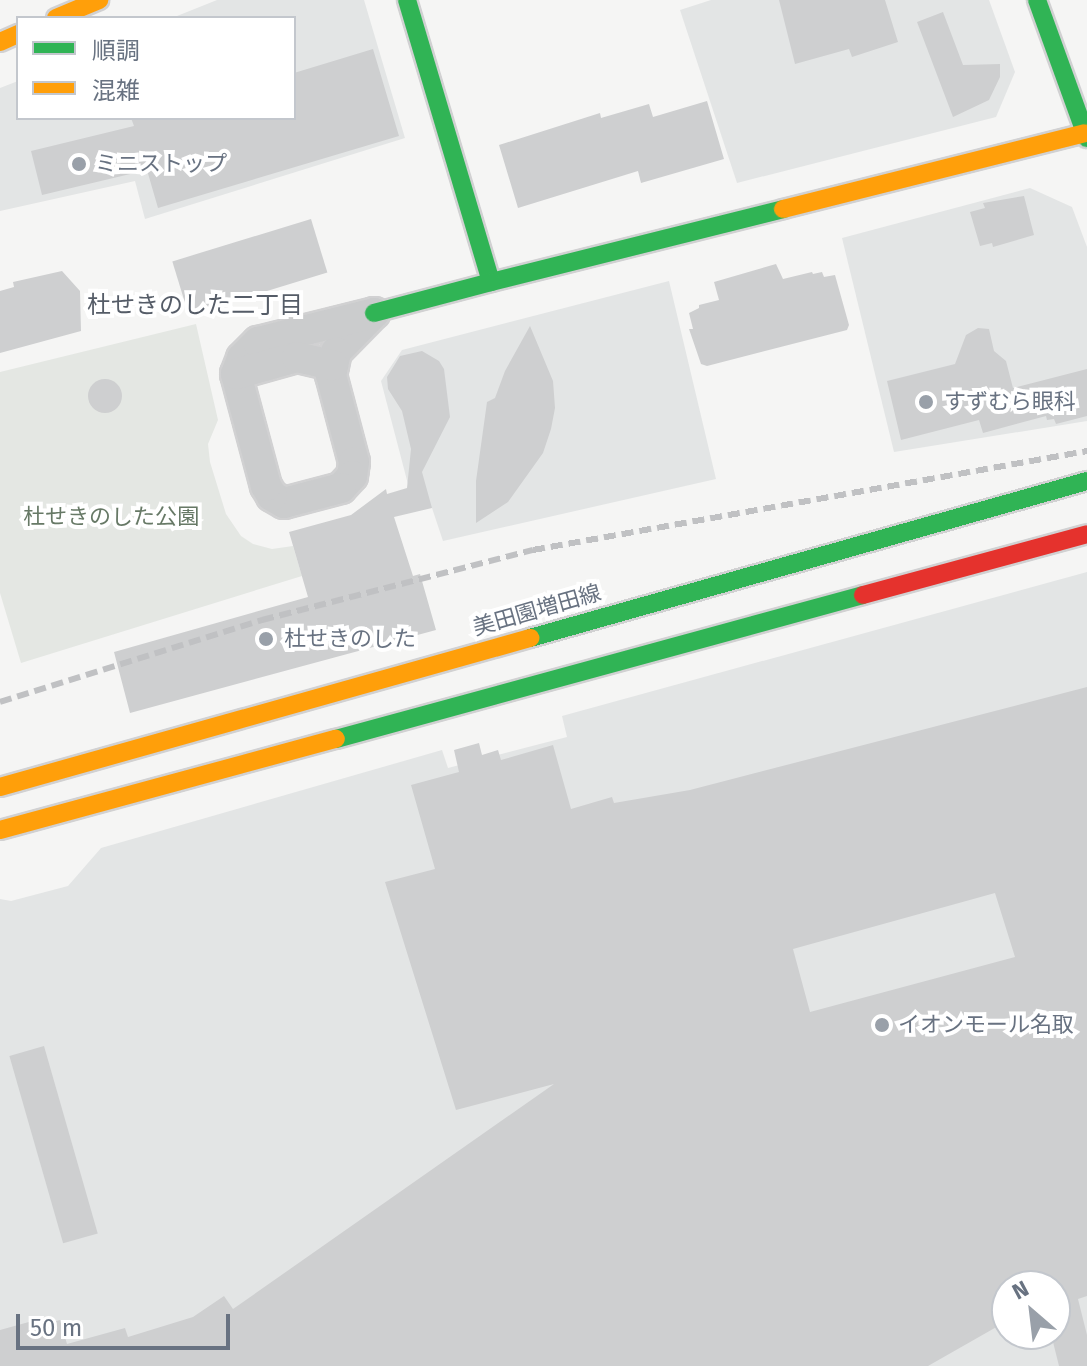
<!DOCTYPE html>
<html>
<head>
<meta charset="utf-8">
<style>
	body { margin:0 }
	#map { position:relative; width:1087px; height:1366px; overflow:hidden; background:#f5f5f4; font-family:"Fira Sans","Noto Sans JP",sans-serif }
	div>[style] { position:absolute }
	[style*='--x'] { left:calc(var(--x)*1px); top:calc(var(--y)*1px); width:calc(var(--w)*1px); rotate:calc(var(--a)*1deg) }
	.built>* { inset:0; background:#e3e5e5 }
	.green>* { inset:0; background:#e4e7e3 }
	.building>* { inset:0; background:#cecfd0; transform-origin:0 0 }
	.round { border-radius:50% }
	.roads { filter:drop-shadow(2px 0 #d1d1d2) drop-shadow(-2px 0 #d1d1d2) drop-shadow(0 2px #d1d1d2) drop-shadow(0 -2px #d1d1d2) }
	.street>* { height:30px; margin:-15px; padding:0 15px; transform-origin:15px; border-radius:15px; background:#cbcccd }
	.fast>* { height:18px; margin:-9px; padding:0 9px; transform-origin:9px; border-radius:9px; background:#30b455 }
	.slow>* { height:18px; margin:-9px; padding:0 9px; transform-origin:9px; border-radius:9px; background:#ff9f0a }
	.jam>* { height:18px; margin:-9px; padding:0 9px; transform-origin:9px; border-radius:9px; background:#e5322d }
	.rail>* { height:6px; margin-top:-3px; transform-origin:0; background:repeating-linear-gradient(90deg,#c0c1c3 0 12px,transparent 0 18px) }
	.dots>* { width:22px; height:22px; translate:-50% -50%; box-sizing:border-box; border:4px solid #fff; border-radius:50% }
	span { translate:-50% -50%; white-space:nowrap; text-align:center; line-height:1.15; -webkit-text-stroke:8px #fff; paint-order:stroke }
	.poi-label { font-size:22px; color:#687281 }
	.left { translate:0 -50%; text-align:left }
	.park-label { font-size:22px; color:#677966 }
	.street-label { font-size:22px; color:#687281 }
	.neighbourhood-label { font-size:24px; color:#555c67 }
	.legend { position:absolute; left:16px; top:16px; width:280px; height:104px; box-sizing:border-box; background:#fff; border:2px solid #c3c7cd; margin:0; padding:10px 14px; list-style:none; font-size:24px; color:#687281 }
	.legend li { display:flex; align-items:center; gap:16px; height:40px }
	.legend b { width:40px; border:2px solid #c3c7cd }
	.north { position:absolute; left:991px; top:1270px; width:80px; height:80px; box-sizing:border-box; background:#fff; border:2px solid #c3c7cd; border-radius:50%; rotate:332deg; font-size:22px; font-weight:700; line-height:32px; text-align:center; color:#687281 }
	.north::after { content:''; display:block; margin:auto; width:28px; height:36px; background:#99a0a9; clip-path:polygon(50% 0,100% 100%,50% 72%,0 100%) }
	.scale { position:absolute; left:16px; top:1314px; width:214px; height:36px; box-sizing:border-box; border:4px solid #687281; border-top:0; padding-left:10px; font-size:24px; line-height:28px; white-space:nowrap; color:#687281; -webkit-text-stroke:6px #fff; paint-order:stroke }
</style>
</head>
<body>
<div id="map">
	<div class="built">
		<i style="clip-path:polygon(217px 0,364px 0,405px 138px,145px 219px,135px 181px,0 211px,0 88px,18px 81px,18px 118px,294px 118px,294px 18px,172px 18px)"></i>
		<i style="clip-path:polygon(711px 0,989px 0,1015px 72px,996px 117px,737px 183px,680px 10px)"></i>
		<i style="clip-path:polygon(1030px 188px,1072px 207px,1087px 247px,1087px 421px,894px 452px,842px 238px)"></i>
		<i style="clip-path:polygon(669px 281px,716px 479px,443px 541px,432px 508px,409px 488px,381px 381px,402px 350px)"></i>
		<i style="clip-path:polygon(evenodd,1087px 572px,1087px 1366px,0 1366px,0 899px,11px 901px,68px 886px,101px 848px,442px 750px,448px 768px,567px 737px,562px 716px,1087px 572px,1007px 1286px,1055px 1286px,1055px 1334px,1007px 1334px,1007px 1286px)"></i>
	</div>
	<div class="green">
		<i style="clip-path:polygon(196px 324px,218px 420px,208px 444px,210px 462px,226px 514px,241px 536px,253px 544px,272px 549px,293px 546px,302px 576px,21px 663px,0 593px,0 372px)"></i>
	</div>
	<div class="building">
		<i style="clip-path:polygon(779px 0,885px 0,898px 42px,852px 57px,849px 49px,795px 64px)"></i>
		<i style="clip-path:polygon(943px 12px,963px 65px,1000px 64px,1000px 77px,989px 100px,953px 117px,917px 22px)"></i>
		<i style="clip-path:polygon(373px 49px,399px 136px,158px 208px,147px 170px,42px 195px,31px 151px,134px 126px,131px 118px,294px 118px,294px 73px)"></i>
		<i style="clip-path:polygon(707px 101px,724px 159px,641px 183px,638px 171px,518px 208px,499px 145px,600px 113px,601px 118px,649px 104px,653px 117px)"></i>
		<i style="clip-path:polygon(1024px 196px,1034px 235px,993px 247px,992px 243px,980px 246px,970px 212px,985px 208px,983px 203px)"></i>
		<i style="left:311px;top:219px;width:56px;height:145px;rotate:73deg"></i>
		<i style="clip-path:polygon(776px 264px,783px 279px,812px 272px,813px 274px,822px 272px,824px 277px,835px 275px,849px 325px,847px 330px,707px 366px,701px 364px,689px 329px,693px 329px,689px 313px,699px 308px,699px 305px,719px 300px,714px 282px)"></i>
		<i style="clip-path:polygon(62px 271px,80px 291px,81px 331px,0 353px,0 291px,14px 287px,13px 282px)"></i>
		<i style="clip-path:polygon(530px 326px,553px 381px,555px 408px,551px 429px,543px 453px,508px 502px,476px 523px,476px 481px,487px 402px,495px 398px,505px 371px)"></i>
		<i style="clip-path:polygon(978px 328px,989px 329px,994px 351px,1006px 361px,1013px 388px,1087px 369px,1087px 416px,1056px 424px,1054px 419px,1047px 420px,1046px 416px,983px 433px,979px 420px,901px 440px,887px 381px,955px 364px,966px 335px)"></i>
		<i style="clip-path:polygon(422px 351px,439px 361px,444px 369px,450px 417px,422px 472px,432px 508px,394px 517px,413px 576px,420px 574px,436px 630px,130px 713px,114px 652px,308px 597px,289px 532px,351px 515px,386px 489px,387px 494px,407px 488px,411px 449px,402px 411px,388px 389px,387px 377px,400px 356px)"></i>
		<i class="round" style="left:88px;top:379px;width:34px;height:34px"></i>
		<i style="clip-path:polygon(evenodd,1087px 687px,1087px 1296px,1078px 1299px,1087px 1335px,1087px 1366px,1059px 1366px,1051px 1334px,1055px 1334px,1055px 1286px,1007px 1286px,1007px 1321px,928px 1366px,0 1366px,0 1330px,36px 1320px,38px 1326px,60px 1320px,67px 1344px,125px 1328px,128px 1337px,193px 1317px,224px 1296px,233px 1309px,554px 1084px,456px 1110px,385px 882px,435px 869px,411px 785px,459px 772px,454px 750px,479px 743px,482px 755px,498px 750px,501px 760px,553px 745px,571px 809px,612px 797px,614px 803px,690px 790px,1087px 687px,995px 893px,1015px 957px,810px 1012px,793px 949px,995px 893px)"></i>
		<i style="left:44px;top:1046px;width:195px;height:36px;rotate:74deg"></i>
	</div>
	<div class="roads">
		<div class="street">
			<i style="--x:374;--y:313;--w:54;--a:134.3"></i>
			<i style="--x:336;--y:352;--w:24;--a:102"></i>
			<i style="--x:331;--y:375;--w:90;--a:75.2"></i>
			<i style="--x:354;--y:462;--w:14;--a:98"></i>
			<i style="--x:352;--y:476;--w:16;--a:133"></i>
			<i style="--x:341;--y:488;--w:59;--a:165.3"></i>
			<i style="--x:284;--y:503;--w:14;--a:-150"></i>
			<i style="--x:272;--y:496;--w:12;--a:-121"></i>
			<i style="--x:266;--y:486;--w:116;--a:-105"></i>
			<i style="--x:236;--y:374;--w:17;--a:-69"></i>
			<i style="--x:242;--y:358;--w:23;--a:-45"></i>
			<i style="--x:258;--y:342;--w:120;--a:-14"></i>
			<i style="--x:236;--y:374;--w:63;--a:-15.6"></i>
			<i style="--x:297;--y:357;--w:37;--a:13"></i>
		</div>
		<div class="fast">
			<i style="--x:407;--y:0;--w:294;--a:73.4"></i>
			<i style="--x:491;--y:282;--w:301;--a:-14"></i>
			<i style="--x:1037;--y:0;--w:147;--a:70.1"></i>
			<i style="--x:374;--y:313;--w:121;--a:-14.8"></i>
			<i style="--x:530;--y:638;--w:579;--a:-15.74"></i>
			<i style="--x:336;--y:739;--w:546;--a:-15.28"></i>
		</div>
		<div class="slow">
			<i style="--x:56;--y:18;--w:47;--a:-22.7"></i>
			<i style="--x:0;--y:42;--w:20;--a:-24"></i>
			<i style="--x:783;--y:209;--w:311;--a:-14.1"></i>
			<i style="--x:0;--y:787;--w:551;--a:-15.7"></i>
			<i style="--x:0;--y:830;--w:348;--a:-15.2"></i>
		</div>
		<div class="jam">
			<i style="--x:863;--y:595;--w:232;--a:-15.2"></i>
		</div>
	</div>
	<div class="rail">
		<i style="--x:0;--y:702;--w:275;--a:-17.4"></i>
		<i style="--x:262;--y:620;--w:280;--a:-14.5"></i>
		<i style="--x:533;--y:550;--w:563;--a:-10.13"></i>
	</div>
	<div class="dots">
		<i style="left:79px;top:164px;background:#99a0a9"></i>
		<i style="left:926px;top:402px;background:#99a0a9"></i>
		<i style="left:266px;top:639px;background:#99a0a9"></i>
		<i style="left:882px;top:1025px;background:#99a0a9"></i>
	</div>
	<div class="poi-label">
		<span class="left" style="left:95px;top:164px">ミニストップ</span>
		<span class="left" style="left:944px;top:402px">すずむら眼科</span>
		<span class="left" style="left:284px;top:639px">杜せきのした</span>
		<span class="left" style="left:898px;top:1025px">イオンモール名取</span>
	</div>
	<div class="park-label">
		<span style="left:111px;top:517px">杜せきのした公園</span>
	</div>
	<div class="street-label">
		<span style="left:537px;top:610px;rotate:-16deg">美田園増田線</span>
	</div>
	<div class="neighbourhood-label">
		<span style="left:195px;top:306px">杜せきのした二丁目</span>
	</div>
	<ul class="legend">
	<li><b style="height:10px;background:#30b455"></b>順調</li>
	<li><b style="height:10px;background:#ff9f0a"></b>混雑</li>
	</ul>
	<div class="north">N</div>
	<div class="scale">50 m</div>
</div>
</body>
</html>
